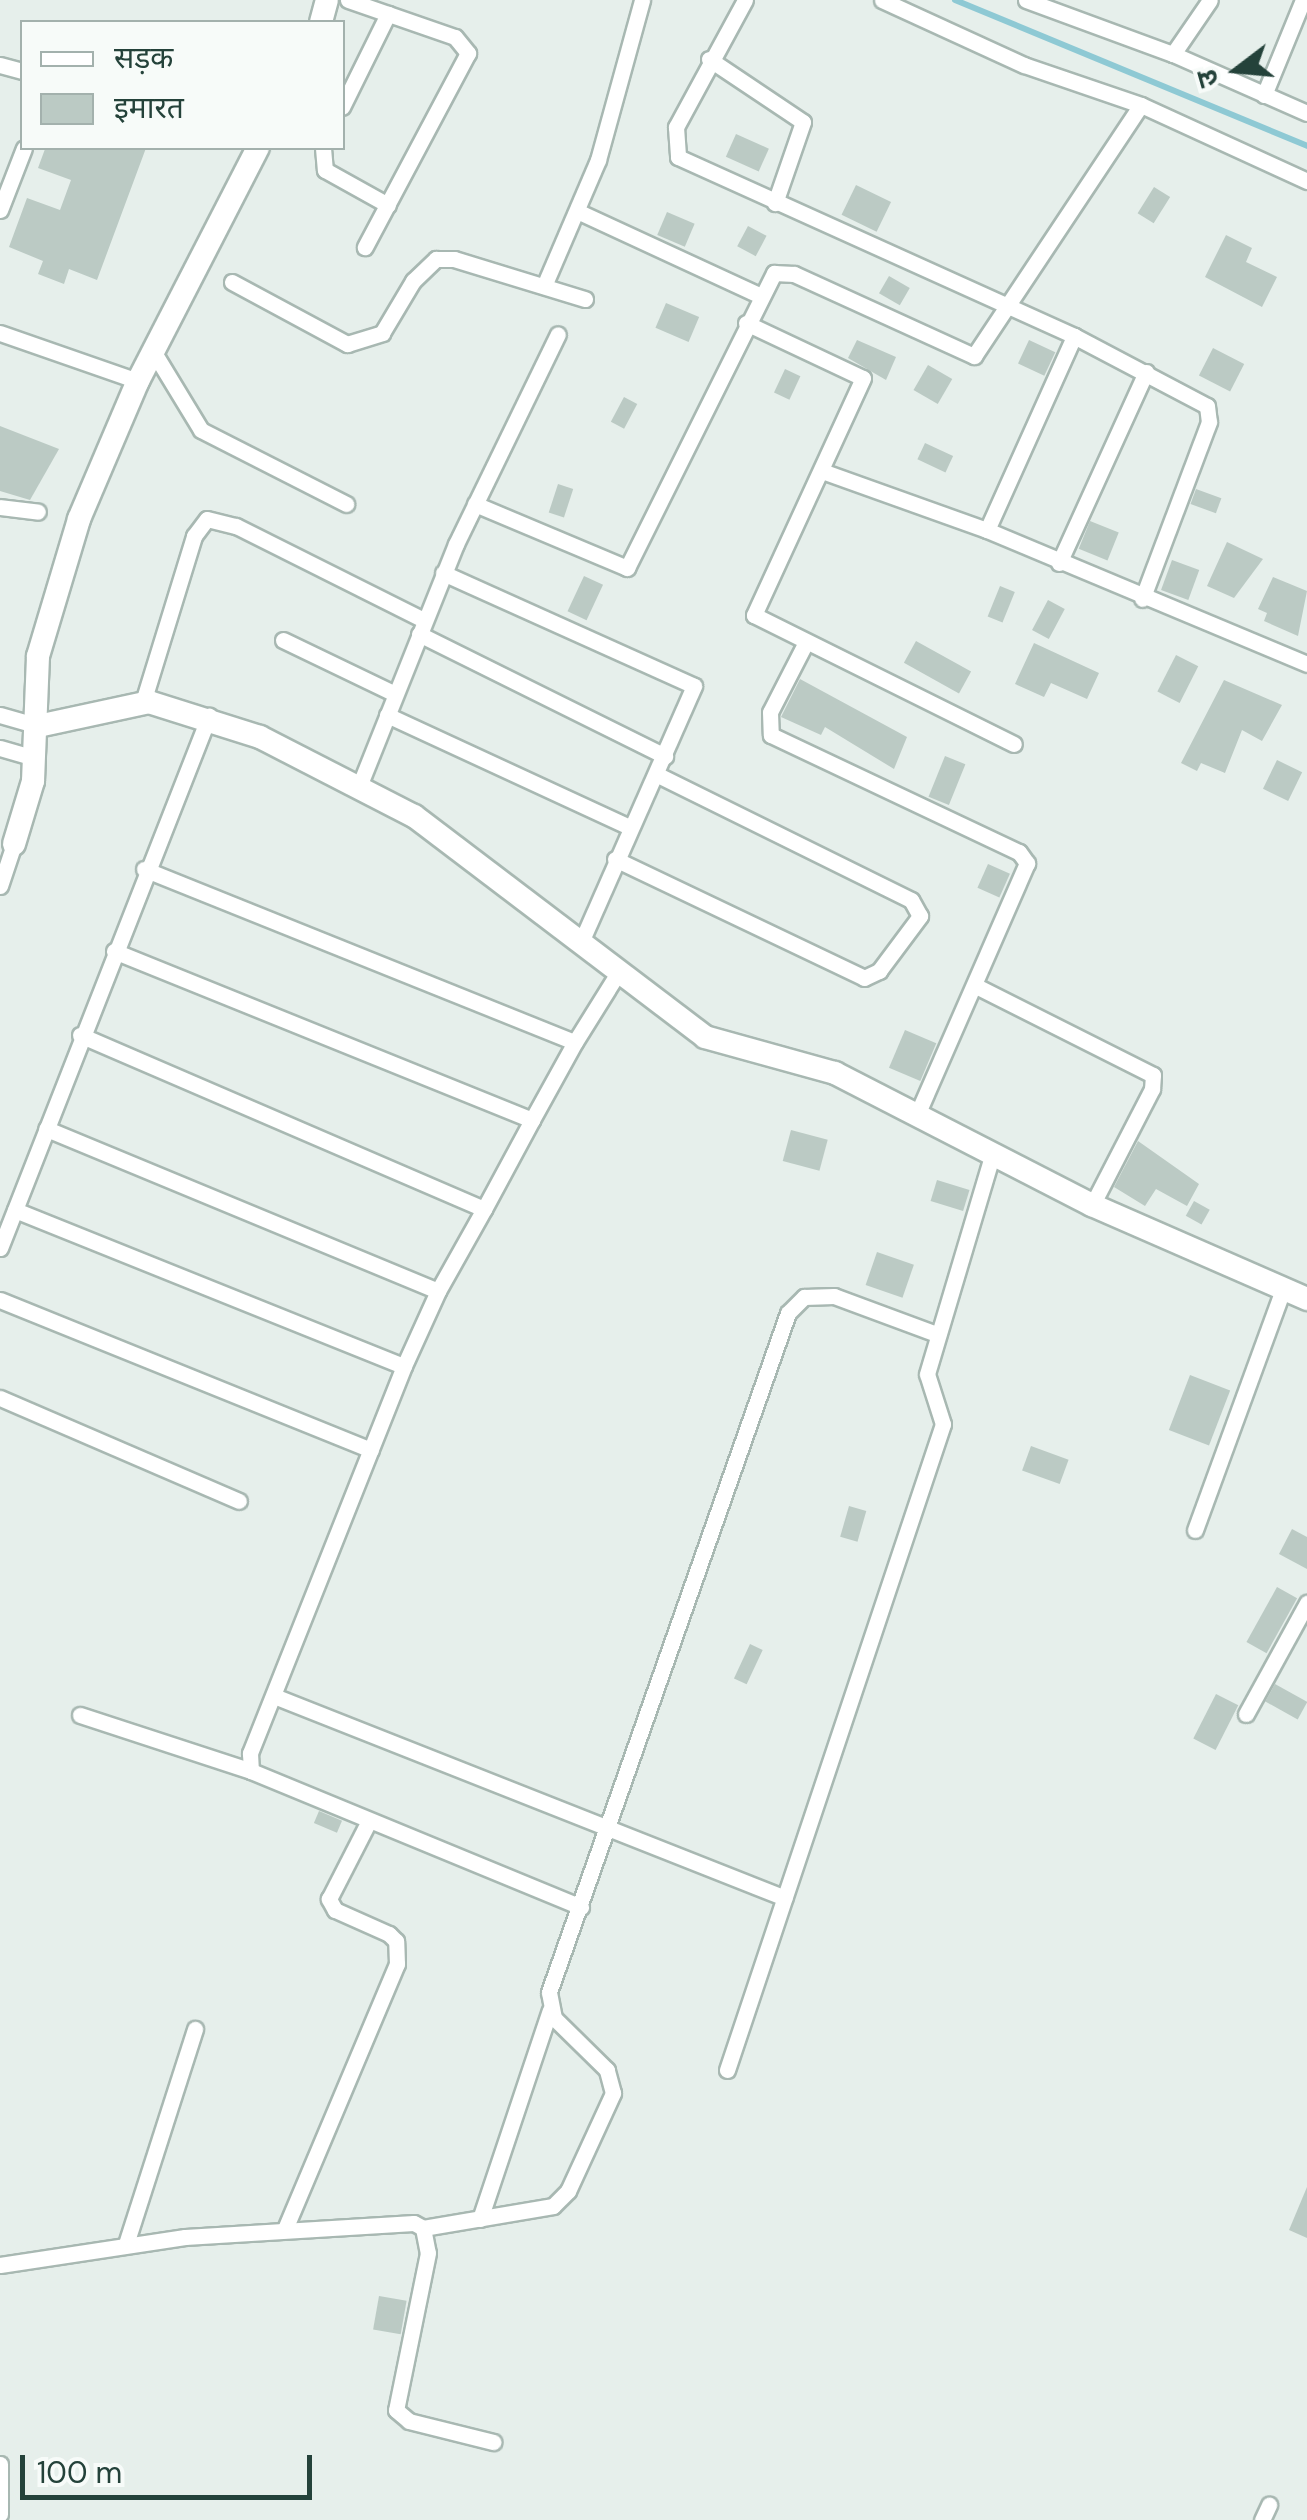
<!DOCTYPE html>
<html>
<head>
<meta charset="utf-8">
<style>
	body { margin:0 }
	#map { position:relative; width:1307px; height:2520px; overflow:hidden; background:#e6efeb; font-family:"DM Sans","Noto Sans Devanagari",sans-serif }
	div>[style] { position:absolute }
	[style*='--x'] { left:calc(var(--x)*1px); top:calc(var(--y)*1px); width:calc(var(--w)*1px); rotate:calc(var(--a)*1deg) }
	.stream>* { height:6px; margin:-3px; padding:0 3px; transform-origin:3px; border-radius:3px; background:#8ec9d4 }
	.building>* { inset:0; background:#bbcac4; transform-origin:0 0 }
	.roads { filter:drop-shadow(2px 0 #a8b8b2) drop-shadow(-2px 0 #a8b8b2) drop-shadow(0 2px #a8b8b2) drop-shadow(0 -2px #a8b8b2) }
	.street>* { height:15px; margin:-7.5px; padding:0 7.5px; transform-origin:7.5px; border-radius:7.5px; background:#fff }
	.secondary>* { height:22px; margin:-11px; padding:0 11px; transform-origin:11px; border-radius:11px; background:#fff }
	span { translate:-50% -50%; white-space:nowrap; text-align:center; line-height:1.15; -webkit-text-stroke:8px #f7fbf9; paint-order:stroke }
	.legend { position:absolute; left:20px; top:20px; width:325px; height:130px; box-sizing:border-box; background:#f7fbf9; border:2px solid #a3b1ad; margin:0; padding:12px 18px; list-style:none; font-size:30px; color:#24423a }
	.legend li { display:flex; align-items:center; gap:20px; height:50px }
	.legend b { width:50px; border:2px solid #a3b1ad }
	.north { position:absolute; left:1187px; top:20px; width:100px; height:100px; -webkit-text-stroke:8px #f7fbf9; paint-order:stroke; rotate:254deg; font-size:28px; font-weight:700; line-height:40px; text-align:center; color:#24423a }
	.north::after { content:''; display:block; margin:auto; width:35px; height:45px; background:#24423a; clip-path:polygon(50% 0,100% 100%,50% 72%,0 100%) }
	.scale { position:absolute; left:20px; top:2455px; width:292px; height:45px; box-sizing:border-box; border:5px solid #24423a; border-top:0; padding-left:12px; font-size:30px; line-height:35px; white-space:nowrap; color:#24423a; -webkit-text-stroke:8px #f7fbf9; paint-order:stroke }
</style>
</head>
<body>
<div id="map">
	<div class="stream">
		<i style="--x:955;--y:0;--w:381;--a:22.5"></i>
	</div>
	<div class="building">
		<i style="left:736px;top:134px;width:36px;height:25px;rotate:24deg"></i>
		<i style="clip-path:polygon(57px 148px,146px 148px,97px 280px,69px 269px,64px 284px,38px 274px,43px 261px,9px 247px,27px 198px,60px 210px,71px 180px,38px 168px,45px 149px)"></i>
		<i style="left:856px;top:185px;width:39px;height:33px;rotate:26deg"></i>
		<i style="left:1154px;top:187px;width:19px;height:31px;rotate:32deg"></i>
		<i style="left:667px;top:212px;width:30px;height:25px;rotate:23deg"></i>
		<i style="left:748px;top:226px;width:21px;height:23px;rotate:28deg"></i>
		<i style="clip-path:polygon(1226px 235px,1252px 248px,1246px 262px,1277px 277px,1262px 307px,1205px 277px)"></i>
		<i style="left:889px;top:276px;width:24px;height:20px;rotate:30deg"></i>
		<i style="left:666px;top:303px;width:36px;height:27px;rotate:23deg"></i>
		<i style="clip-path:polygon(857px 340px,896px 357px,886px 380px,848px 358px)"></i>
		<i style="left:1029px;top:340px;width:29px;height:26px;rotate:25deg"></i>
		<i style="left:1213px;top:348px;width:35px;height:31px;rotate:27deg"></i>
		<i style="left:928px;top:365px;width:28px;height:29px;rotate:30deg"></i>
		<i style="left:785px;top:369px;width:17px;height:26px;rotate:25deg"></i>
		<i style="left:624px;top:397px;width:15px;height:28px;rotate:28deg"></i>
		<i style="clip-path:polygon(0 426px,59px 449px,30px 500px,0 491px)"></i>
		<i style="left:925px;top:443px;width:31px;height:18px;rotate:25deg"></i>
		<i style="left:558px;top:484px;width:16px;height:30px;rotate:18deg"></i>
		<i style="left:1196px;top:489px;width:27px;height:16px;rotate:20deg"></i>
		<i style="left:1090px;top:521px;width:31px;height:30px;rotate:22deg"></i>
		<i style="clip-path:polygon(1227px 542px,1263px 559px,1234px 598px,1207px 586px)"></i>
		<i style="left:1172px;top:560px;width:29px;height:32px;rotate:20deg"></i>
		<i style="left:584px;top:576px;width:21px;height:39px;rotate:25deg"></i>
		<i style="clip-path:polygon(1273px 577px,1307px 591px,1298px 636px,1264px 621px,1267px 613px,1258px 609px)"></i>
		<i style="left:1000px;top:586px;width:16px;height:33px;rotate:22deg"></i>
		<i style="left:1048px;top:600px;width:19px;height:34px;rotate:28deg"></i>
		<i style="left:916px;top:641px;width:63px;height:25px;rotate:29deg"></i>
		<i style="clip-path:polygon(1034px 643px,1099px 673px,1087px 699px,1051px 683px,1044px 697px,1015px 684px)"></i>
		<i style="left:1176px;top:655px;width:25px;height:41px;rotate:27deg"></i>
		<i style="clip-path:polygon(800px 679px,907px 737px,894px 769px,825px 727px,821px 735px,781px 717px)"></i>
		<i style="clip-path:polygon(1224px 680px,1282px 705px,1262px 741px,1242px 730px,1225px 773px,1201px 763px,1197px 771px,1181px 763px)"></i>
		<i style="left:945px;top:756px;width:22px;height:44px;rotate:22deg"></i>
		<i style="left:1277px;top:760px;width:28px;height:32px;rotate:26deg"></i>
		<i style="left:988px;top:864px;width:24px;height:26px;rotate:24deg"></i>
		<i style="left:905px;top:1030px;width:34px;height:41px;rotate:23deg"></i>
		<i style="left:791px;top:1130px;width:38px;height:32px;rotate:15deg"></i>
		<i style="clip-path:polygon(1138px 1141px,1199px 1184px,1187px 1206px,1156px 1189px,1145px 1206px,1114px 1187px)"></i>
		<i style="left:937px;top:1180px;width:34px;height:22px;rotate:17deg"></i>
		<i style="left:1194px;top:1201px;width:18px;height:17px;rotate:29deg"></i>
		<i style="left:877px;top:1252px;width:39px;height:35px;rotate:19deg"></i>
		<i style="left:1190px;top:1375px;width:43px;height:59px;rotate:21deg"></i>
		<i style="left:1031px;top:1446px;width:40px;height:26px;rotate:20deg"></i>
		<i style="left:849px;top:1506px;width:18px;height:32px;rotate:16deg"></i>
		<i style="clip-path:polygon(1292px 1529px,1307px 1537px,1307px 1569px,1279px 1554px)"></i>
		<i style="left:1277px;top:1587px;width:23px;height:63px;rotate:29deg"></i>
		<i style="left:750px;top:1644px;width:14px;height:38px;rotate:25deg"></i>
		<i style="left:1275px;top:1684px;width:37px;height:20px;rotate:29deg"></i>
		<i style="left:1216px;top:1694px;width:25px;height:50px;rotate:27deg"></i>
		<i style="left:319px;top:1811px;width:25px;height:13px;rotate:23deg"></i>
		<i style="clip-path:polygon(1307px 2187px,1307px 2238px,1289px 2230px)"></i>
		<i style="left:379px;top:2296px;width:28px;height:34px;rotate:10deg"></i>
	</div>
	<div class="roads">
		<div class="street">
			<i style="--x:348;--y:0;--w:113;--a:19.1"></i>
			<i style="--x:455;--y:37;--w:21;--a:51"></i>
			<i style="--x:468;--y:53;--w:220;--a:118"></i>
			<i style="--x:745;--y:0;--w:145;--a:118.5"></i>
			<i style="--x:676;--y:127;--w:30;--a:86"></i>
			<i style="--x:678;--y:157;--w:435;--a:24.3"></i>
			<i style="--x:1074;--y:336;--w:150;--a:27.8"></i>
			<i style="--x:1207;--y:406;--w:16;--a:83"></i>
			<i style="--x:1209;--y:422;--w:189;--a:110.7"></i>
			<i style="--x:882;--y:0;--w:156;--a:24.6"></i>
			<i style="--x:1024;--y:65;--w:124;--a:18.9"></i>
			<i style="--x:1141;--y:105;--w:183;--a:24.6"></i>
			<i style="--x:1026;--y:0;--w:157;--a:20.2"></i>
			<i style="--x:1173;--y:54;--w:146;--a:23.8"></i>
			<i style="--x:1173;--y:54;--w:65;--a:-55.6"></i>
			<i style="--x:709;--y:59;--w:113;--a:33.8"></i>
			<i style="--x:803;--y:122;--w:86;--a:109.1"></i>
			<i style="--x:0;--y:65;--w:23;--a:15"></i>
			<i style="--x:1264;--y:95;--w:103;--a:-67.7"></i>
			<i style="--x:342;--y:107;--w:104;--a:-63.7"></i>
			<i style="--x:323;--y:148;--w:22;--a:85"></i>
			<i style="--x:325;--y:170;--w:72;--a:29.1"></i>
			<i style="--x:0;--y:210;--w:66;--a:-68.8"></i>
			<i style="--x:577;--y:211;--w:200;--a:24.8"></i>
			<i style="--x:232;--y:282;--w:131;--a:28.3"></i>
			<i style="--x:347;--y:344;--w:37;--a:-17"></i>
			<i style="--x:382;--y:333;--w:61;--a:-59.2"></i>
			<i style="--x:413;--y:281;--w:32;--a:-44"></i>
			<i style="--x:436;--y:259;--w:18;--a:0"></i>
			<i style="--x:454;--y:259;--w:137;--a:17"></i>
			<i style="--x:544;--y:286;--w:137;--a:-66.8"></i>
			<i style="--x:598;--y:160;--w:166;--a:-74.6"></i>
			<i style="--x:746;--y:323;--w:129;--a:25.2"></i>
			<i style="--x:863;--y:378;--w:261;--a:114.7"></i>
			<i style="--x:754;--y:615;--w:290;--a:26.4"></i>
			<i style="--x:0;--y:333;--w:146;--a:19.2"></i>
			<i style="--x:153;--y:351;--w:92;--a:58.7"></i>
			<i style="--x:201;--y:430;--w:163;--a:27"></i>
			<i style="--x:822;--y:471;--w:175;--a:19.7"></i>
			<i style="--x:987;--y:530;--w:347;--a:22.7"></i>
			<i style="--x:475;--y:504;--w:165;--a:22.8"></i>
			<i style="--x:627;--y:568;--w:330;--a:-63.5"></i>
			<i style="--x:774;--y:273;--w:20;--a:3"></i>
			<i style="--x:794;--y:274;--w:198;--a:24.5"></i>
			<i style="--x:974;--y:356;--w:301;--a:-56.4"></i>
			<i style="--x:0;--y:507;--w:38;--a:7"></i>
			<i style="--x:987;--y:530;--w:213;--a:-65.8"></i>
			<i style="--x:1059;--y:563;--w:210;--a:-65.5"></i>
			<i style="--x:443;--y:573;--w:275;--a:24.2"></i>
			<i style="--x:694;--y:686;--w:280;--a:113.8"></i>
			<i style="--x:419;--y:634;--w:275;--a:26.4"></i>
			<i style="--x:283;--y:640;--w:124;--a:25.7"></i>
			<i style="--x:805;--y:644;--w:76;--a:117.2"></i>
			<i style="--x:770;--y:712;--w:23;--a:88"></i>
			<i style="--x:771;--y:735;--w:274;--a:25.3"></i>
			<i style="--x:1019;--y:852;--w:14;--a:54"></i>
			<i style="--x:1027;--y:863;--w:272;--a:113.6"></i>
			<i style="--x:143;--y:702;--w:174;--a:-72.9"></i>
			<i style="--x:194;--y:536;--w:21;--a:-53"></i>
			<i style="--x:207;--y:519;--w:30;--a:14"></i>
			<i style="--x:236;--y:526;--w:210;--a:26.6"></i>
			<i style="--x:0;--y:715;--w:40;--a:16"></i>
			<i style="--x:387;--y:715;--w:267;--a:24.8"></i>
			<i style="--x:0;--y:748;--w:36;--a:16"></i>
			<i style="--x:360;--y:784;--w:258;--a:-68.2"></i>
			<i style="--x:456;--y:544;--w:233;--a:-64.1"></i>
			<i style="--x:615;--y:859;--w:276;--a:25.5"></i>
			<i style="--x:864;--y:978;--w:17;--a:-25"></i>
			<i style="--x:879;--y:971;--w:69;--a:-53.3"></i>
			<i style="--x:920;--y:916;--w:18;--a:-119"></i>
			<i style="--x:911;--y:900;--w:284;--a:-153.7"></i>
			<i style="--x:144;--y:869;--w:464;--a:21.9"></i>
			<i style="--x:575;--y:1042;--w:89;--a:118.9"></i>
			<i style="--x:0;--y:886;--w:44;--a:-71.6"></i>
			<i style="--x:114;--y:951;--w:451;--a:22"></i>
			<i style="--x:532;--y:1120;--w:101;--a:118.3"></i>
			<i style="--x:976;--y:986;--w:198;--a:26.7"></i>
			<i style="--x:1153;--y:1075;--w:14;--a:94"></i>
			<i style="--x:1152;--y:1089;--w:131;--a:117.3"></i>
			<i style="--x:80;--y:1035;--w:440;--a:23.3"></i>
			<i style="--x:484;--y:1209;--w:94;--a:119.3"></i>
			<i style="--x:575;--y:1042;--w:81;--a:-58.1"></i>
			<i style="--x:15;--y:1210;--w:419;--a:21.9"></i>
			<i style="--x:404;--y:1366;--w:82;--a:-65.6"></i>
			<i style="--x:438;--y:1291;--w:424;--a:-157.5"></i>
			<i style="--x:0;--y:1248;--w:572;--a:-68.55"></i>
			<i style="--x:0;--y:1300;--w:400;--a:22"></i>
			<i style="--x:404;--y:1366;--w:417;--a:111.7"></i>
			<i style="--x:250;--y:1753;--w:18;--a:87"></i>
			<i style="--x:251;--y:1771;--w:357;--a:22.4"></i>
			<i style="--x:0;--y:1398;--w:260;--a:23.3"></i>
			<i style="--x:1195;--y:1530;--w:257;--a:-69.9"></i>
			<i style="--x:274;--y:1696;--w:549;--a:21.57"></i>
			<i style="--x:1246;--y:1714;--w:127;--a:-61.2"></i>
			<i style="--x:80;--y:1715;--w:180;--a:18.1"></i>
			<i style="--x:727;--y:2070;--w:681;--a:-71.51"></i>
			<i style="--x:943;--y:1424;--w:52;--a:-107.7"></i>
			<i style="--x:927;--y:1374;--w:227;--a:-73.4"></i>
			<i style="--x:480;--y:2219;--w:220;--a:-71.5"></i>
			<i style="--x:423;--y:2228;--w:132;--a:-9.6"></i>
			<i style="--x:553;--y:2206;--w:21;--a:-45"></i>
			<i style="--x:568;--y:2191;--w:108;--a:-65.3"></i>
			<i style="--x:613;--y:2093;--w:24;--a:-105"></i>
			<i style="--x:607;--y:2070;--w:74;--a:-135.5"></i>
			<i style="--x:554;--y:2018;--w:26;--a:-101"></i>
			<i style="--x:549;--y:1992;--w:720;--a:-70.61"></i>
			<i style="--x:788;--y:1313;--w:23;--a:-45"></i>
			<i style="--x:804;--y:1297;--w:30;--a:-2"></i>
			<i style="--x:834;--y:1296;--w:110;--a:20.3"></i>
			<i style="--x:285;--y:2229;--w:288;--a:-67.1"></i>
			<i style="--x:397;--y:1964;--w:23;--a:-92"></i>
			<i style="--x:396;--y:1941;--w:10;--a:-135"></i>
			<i style="--x:389;--y:1934;--w:59;--a:-156"></i>
			<i style="--x:335;--y:1910;--w:13;--a:-119"></i>
			<i style="--x:329;--y:1899;--w:88;--a:-62.9"></i>
			<i style="--x:126;--y:2244;--w:226;--a:-72.2"></i>
			<i style="--x:0;--y:2265;--w:187;--a:-8.6"></i>
			<i style="--x:185;--y:2237;--w:229;--a:-3.5"></i>
			<i style="--x:414;--y:2223;--w:10;--a:29"></i>
			<i style="--x:423;--y:2228;--w:25;--a:79"></i>
			<i style="--x:428;--y:2253;--w:160;--a:101.5"></i>
			<i style="--x:396;--y:2410;--w:17;--a:40"></i>
			<i style="--x:409;--y:2421;--w:87;--a:14"></i>
			<i style="--x:0;--y:2464;--w:50;--a:90"></i>
			<i style="--x:1262;--y:2520;--w:17;--a:-65"></i>
		</div>
		<div class="secondary">
			<i style="--x:321;--y:22;--w:23;--a:-75"></i>
			<i style="--x:38;--y:726;--w:114;--a:-12.2"></i>
			<i style="--x:149;--y:702;--w:116;--a:17.5"></i>
			<i style="--x:260;--y:737;--w:173;--a:27.2"></i>
			<i style="--x:414;--y:816;--w:365;--a:37.2"></i>
			<i style="--x:705;--y:1037;--w:135;--a:15.5"></i>
			<i style="--x:835;--y:1073;--w:289;--a:27.2"></i>
			<i style="--x:1092;--y:1205;--w:235;--a:23.6"></i>
			<i style="--x:14;--y:844;--w:66;--a:-73.2"></i>
			<i style="--x:33;--y:781;--w:125;--a:-87.7"></i>
			<i style="--x:38;--y:656;--w:143;--a:-73.3"></i>
			<i style="--x:79;--y:519;--w:150;--a:-66.9"></i>
			<i style="--x:138;--y:381;--w:262;--a:-62.8"></i>
		</div>
	</div>
	<ul class="legend">
	<li><b style="height:12px;background:#fff"></b>सड़क</li>
	<li><b style="height:28px;background:#bbcac4"></b>इमारत</li>
	</ul>
	<div class="north">उ</div>
	<div class="scale">100 m</div>
</div>
</body>
</html>
